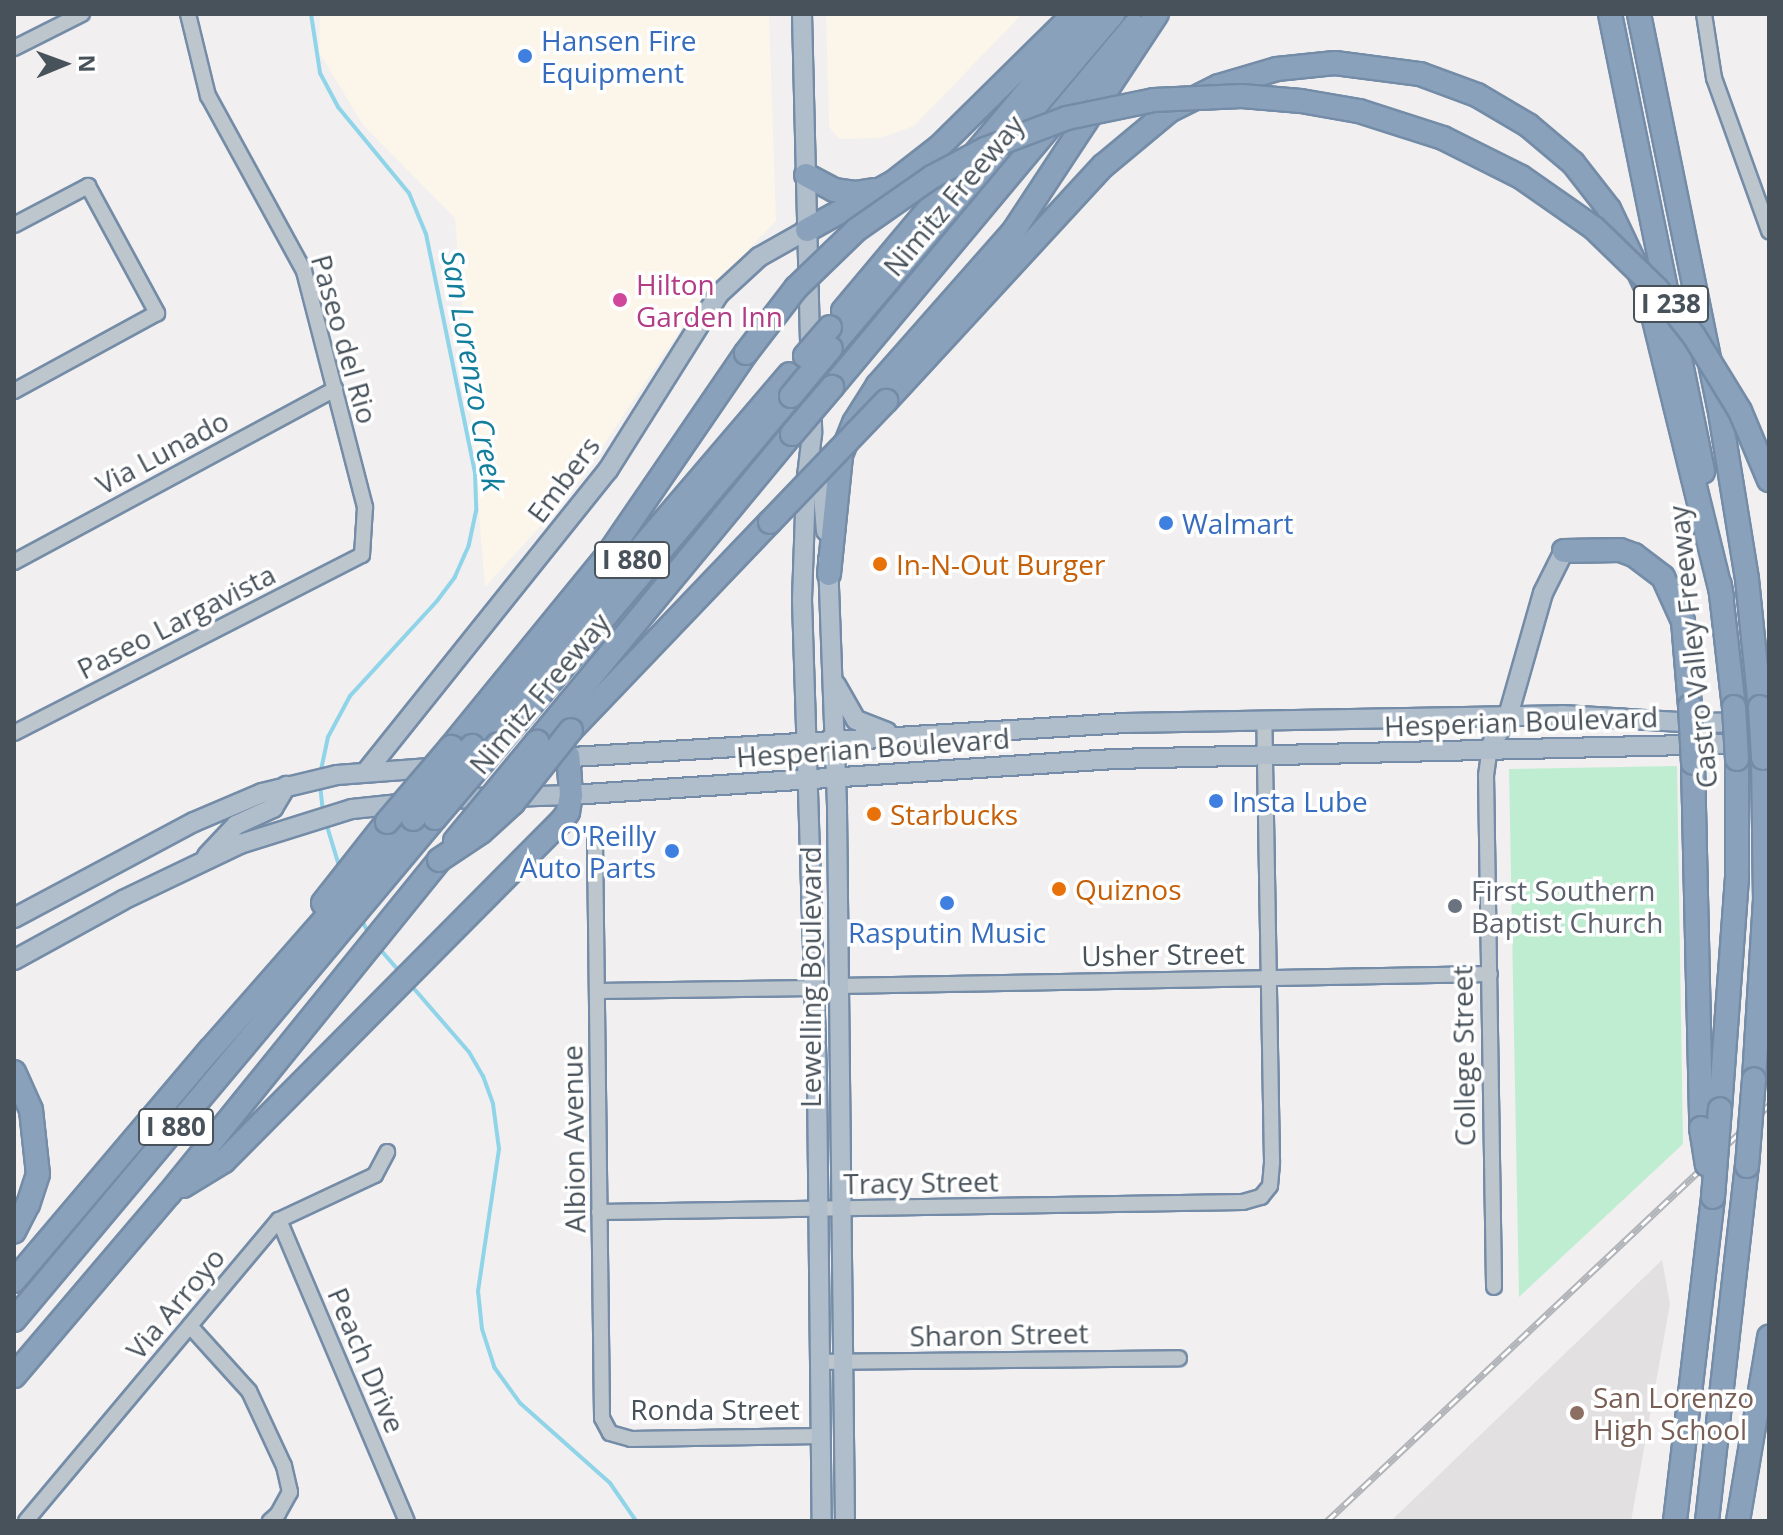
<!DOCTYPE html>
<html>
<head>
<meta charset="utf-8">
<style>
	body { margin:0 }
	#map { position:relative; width:1783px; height:1535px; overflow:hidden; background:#f1efef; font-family:"Open Sans",sans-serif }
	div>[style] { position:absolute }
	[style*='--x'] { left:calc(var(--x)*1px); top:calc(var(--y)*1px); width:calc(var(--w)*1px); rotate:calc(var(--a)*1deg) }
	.commercial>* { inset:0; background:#fbf6e9 }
	.education>* { inset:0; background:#e2e0e0 }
	.green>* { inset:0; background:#bfedd1 }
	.stream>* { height:4px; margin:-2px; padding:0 2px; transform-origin:2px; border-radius:2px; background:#8fd4e8 }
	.roads { filter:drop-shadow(2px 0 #748ca7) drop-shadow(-2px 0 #748ca7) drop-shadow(0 2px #748ca7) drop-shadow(0 -2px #748ca7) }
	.minor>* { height:14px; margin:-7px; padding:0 7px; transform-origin:7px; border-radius:7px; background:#bec6cd }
	.major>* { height:18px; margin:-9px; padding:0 9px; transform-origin:9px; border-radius:9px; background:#b0becc }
	.highway>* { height:22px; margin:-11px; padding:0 11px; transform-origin:11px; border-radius:11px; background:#89a1bb }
	.rail>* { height:7px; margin-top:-3.5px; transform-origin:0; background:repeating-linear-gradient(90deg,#fff 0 12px,#b1b4b9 0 24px); box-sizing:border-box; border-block:2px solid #b1b4b9 }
	.bridges { filter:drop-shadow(2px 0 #748ca7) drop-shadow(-2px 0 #748ca7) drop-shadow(0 2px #748ca7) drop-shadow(0 -2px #748ca7) }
	.highway-bridge>* { height:22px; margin:-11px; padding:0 11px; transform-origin:11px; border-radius:11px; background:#89a1bb }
	.dots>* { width:22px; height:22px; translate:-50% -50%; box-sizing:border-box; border:4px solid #fff; border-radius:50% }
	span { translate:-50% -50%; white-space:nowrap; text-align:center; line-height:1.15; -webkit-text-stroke:7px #fff; paint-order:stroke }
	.shield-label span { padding:2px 6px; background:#fff; border:2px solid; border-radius:6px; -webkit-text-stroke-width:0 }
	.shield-label { font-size:26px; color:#48525b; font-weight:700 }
	.shop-label { font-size:28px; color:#366cbe }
	.left { translate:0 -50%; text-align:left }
	.right { translate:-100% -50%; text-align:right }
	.street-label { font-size:28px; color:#48525b }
	.hotel-label { font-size:28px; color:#b23c85 }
	.food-label { font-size:28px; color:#c56008 }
	.worship-label { font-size:28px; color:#5b616d }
	.education-label { font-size:28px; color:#785e54 }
	.water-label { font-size:30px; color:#137d9c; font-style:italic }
	.frame { position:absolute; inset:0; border:16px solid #48525b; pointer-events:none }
	.north { position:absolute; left:24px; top:24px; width:80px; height:80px; -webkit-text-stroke:6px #fff; paint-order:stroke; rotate:89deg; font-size:22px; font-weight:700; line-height:32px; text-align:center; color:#48525b }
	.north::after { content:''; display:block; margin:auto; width:28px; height:36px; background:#48525b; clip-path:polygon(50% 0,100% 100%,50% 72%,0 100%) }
</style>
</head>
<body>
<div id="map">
	<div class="commercial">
		<i style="clip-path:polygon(320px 14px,769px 14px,776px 221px,699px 302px,574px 489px,485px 587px,455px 218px,363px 125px,319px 52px)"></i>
		<i style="clip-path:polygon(826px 14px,1022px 14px,914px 126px,880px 138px,839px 139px,829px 127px)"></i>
	</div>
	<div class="education">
		<i style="clip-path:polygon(1662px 1260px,1670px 1304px,1631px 1521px,1391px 1521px)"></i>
	</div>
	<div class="green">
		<i style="clip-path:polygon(1677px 766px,1683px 1144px,1519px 1297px,1509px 769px)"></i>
	</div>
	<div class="stream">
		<i style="--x:311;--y:14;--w:60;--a:81.3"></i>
		<i style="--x:320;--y:73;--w:38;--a:62"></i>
		<i style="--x:338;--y:107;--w:112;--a:50.5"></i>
		<i style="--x:409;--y:193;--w:44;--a:67.5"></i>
		<i style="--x:426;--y:234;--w:244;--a:78.4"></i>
		<i style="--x:475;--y:473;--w:38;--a:88"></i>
		<i style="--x:476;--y:511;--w:35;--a:102"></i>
		<i style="--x:469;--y:545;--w:35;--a:114"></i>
		<i style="--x:455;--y:577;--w:30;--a:127"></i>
		<i style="--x:437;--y:601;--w:129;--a:132.5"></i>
		<i style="--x:350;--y:696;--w:47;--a:118.2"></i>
		<i style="--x:328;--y:737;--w:35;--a:102"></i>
		<i style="--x:320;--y:784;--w:27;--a:84"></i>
		<i style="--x:326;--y:823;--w:48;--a:73.1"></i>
		<i style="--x:360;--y:917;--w:19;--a:62"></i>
		<i style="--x:379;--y:948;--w:30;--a:49"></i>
		<i style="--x:410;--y:984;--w:90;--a:49.1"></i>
		<i style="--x:469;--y:1052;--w:28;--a:60"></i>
		<i style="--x:483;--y:1076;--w:30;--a:70"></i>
		<i style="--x:493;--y:1104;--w:45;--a:82.4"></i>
		<i style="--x:499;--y:1149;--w:144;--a:98.4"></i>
		<i style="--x:478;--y:1291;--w:38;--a:84"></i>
		<i style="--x:482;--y:1329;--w:40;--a:72"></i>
		<i style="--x:494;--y:1367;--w:44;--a:54.2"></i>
		<i style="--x:520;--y:1403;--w:120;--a:41.6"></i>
		<i style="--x:610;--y:1483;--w:46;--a:55.6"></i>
	</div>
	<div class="roads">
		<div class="minor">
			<i style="--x:1704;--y:14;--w:65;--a:81.1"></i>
			<i style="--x:1714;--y:78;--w:163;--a:70.2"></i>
			<i style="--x:14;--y:48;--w:76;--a:-26.6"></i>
			<i style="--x:14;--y:225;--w:84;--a:-27.8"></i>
			<i style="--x:88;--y:186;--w:145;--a:61.5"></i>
			<i style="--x:157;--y:313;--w:163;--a:151.4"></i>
			<i style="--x:14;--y:562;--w:365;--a:-28.3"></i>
			<i style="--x:14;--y:733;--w:391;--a:-27.1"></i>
			<i style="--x:362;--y:555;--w:48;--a:-86.4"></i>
			<i style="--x:365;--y:507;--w:244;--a:-104.5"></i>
			<i style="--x:304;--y:271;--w:200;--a:-118.7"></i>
			<i style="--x:208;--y:96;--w:84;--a:-103.7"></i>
			<i style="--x:1490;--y:747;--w:28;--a:98"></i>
			<i style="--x:1486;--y:775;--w:512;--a:89.1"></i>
			<i style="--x:595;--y:842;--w:576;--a:89.3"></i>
			<i style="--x:602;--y:1418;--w:17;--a:62"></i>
			<i style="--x:610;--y:1433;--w:22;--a:16"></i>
			<i style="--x:631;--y:1439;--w:189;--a:-0.9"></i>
			<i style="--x:837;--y:986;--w:653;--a:-1.05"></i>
			<i style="--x:598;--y:991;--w:215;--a:-0.8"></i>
			<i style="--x:599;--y:1212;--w:644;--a:-0.89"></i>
			<i style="--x:1243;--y:1202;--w:19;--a:-16"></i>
			<i style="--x:1261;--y:1197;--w:14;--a:-51"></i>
			<i style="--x:1270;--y:1186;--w:25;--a:-85"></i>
			<i style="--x:1272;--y:1161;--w:441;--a:-91"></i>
			<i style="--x:279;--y:1220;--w:327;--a:67"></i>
			<i style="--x:190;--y:1326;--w:88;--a:47.8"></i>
			<i style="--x:249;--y:1391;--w:83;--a:65"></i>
			<i style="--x:284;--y:1466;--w:27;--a:77"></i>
			<i style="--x:290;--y:1492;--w:25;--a:119"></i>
			<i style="--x:278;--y:1514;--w:11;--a:139"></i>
			<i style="--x:819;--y:1362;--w:360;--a:-0.6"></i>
			<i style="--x:26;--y:1521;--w:393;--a:-50"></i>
			<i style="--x:279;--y:1220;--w:106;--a:-25.1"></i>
			<i style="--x:375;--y:1175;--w:26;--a:-62"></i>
		</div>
		<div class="major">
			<i style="--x:802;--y:14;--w:420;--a:88.6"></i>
			<i style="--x:812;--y:434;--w:51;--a:96.7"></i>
			<i style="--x:806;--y:485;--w:115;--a:92"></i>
			<i style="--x:802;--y:600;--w:477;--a:88.2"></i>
			<i style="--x:817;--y:1077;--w:444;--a:89.4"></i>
			<i style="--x:820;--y:460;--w:71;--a:85.2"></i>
			<i style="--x:828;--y:560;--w:249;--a:87.9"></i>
			<i style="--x:837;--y:809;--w:712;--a:89.36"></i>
			<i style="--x:836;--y:685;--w:40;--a:60.3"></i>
			<i style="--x:856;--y:720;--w:33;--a:21"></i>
			<i style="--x:1490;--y:747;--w:36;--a:-60"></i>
			<i style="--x:1508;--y:716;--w:128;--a:-74.1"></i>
			<i style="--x:1543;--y:593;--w:47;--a:-63.4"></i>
			<i style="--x:556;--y:758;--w:570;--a:-3.52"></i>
			<i style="--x:1125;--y:723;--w:437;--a:-1"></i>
			<i style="--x:1562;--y:715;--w:133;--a:3.4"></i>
			<i style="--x:1695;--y:723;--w:74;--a:-0.8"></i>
			<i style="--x:366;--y:772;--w:387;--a:-51.3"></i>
			<i style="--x:608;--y:470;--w:208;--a:-57.8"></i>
			<i style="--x:719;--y:294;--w:54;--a:-42.8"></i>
			<i style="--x:759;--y:257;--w:55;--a:-29.4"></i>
			<i style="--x:442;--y:799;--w:129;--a:-1.8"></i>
			<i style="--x:571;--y:795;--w:544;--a:-3.79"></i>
			<i style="--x:1114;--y:759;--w:655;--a:-1.4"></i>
			<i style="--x:207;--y:856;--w:42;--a:-46.9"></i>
			<i style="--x:236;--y:825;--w:41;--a:-24.7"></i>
			<i style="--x:273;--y:808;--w:26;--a:-59"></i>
			<i style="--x:14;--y:918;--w:204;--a:-28.1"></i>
			<i style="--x:194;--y:822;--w:74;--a:-23.1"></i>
			<i style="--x:262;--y:793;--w:77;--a:-13.5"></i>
			<i style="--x:337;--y:775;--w:106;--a:-4.3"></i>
			<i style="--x:14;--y:960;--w:124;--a:-28.8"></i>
			<i style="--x:123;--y:900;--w:130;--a:-25.6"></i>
			<i style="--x:240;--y:844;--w:117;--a:-17.4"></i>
			<i style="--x:352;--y:809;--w:57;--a:-6"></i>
		</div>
		<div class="highway">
			<i style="--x:1610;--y:14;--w:467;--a:78.5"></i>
			<i style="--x:1639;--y:14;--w:400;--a:78.5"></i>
			<i style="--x:1719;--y:406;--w:175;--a:80.8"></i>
			<i style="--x:1747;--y:579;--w:129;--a:84.2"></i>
			<i style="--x:806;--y:175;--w:32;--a:28"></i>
			<i style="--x:834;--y:190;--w:21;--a:8"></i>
			<i style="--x:855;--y:193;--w:19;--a:-9"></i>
			<i style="--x:807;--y:230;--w:99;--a:-28.9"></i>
			<i style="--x:894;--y:182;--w:57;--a:-37.9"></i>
			<i style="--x:939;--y:147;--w:188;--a:-44.6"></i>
			<i style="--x:843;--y:311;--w:388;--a:-50"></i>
			<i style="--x:831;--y:348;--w:437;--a:-49.8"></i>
			<i style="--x:832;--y:387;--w:471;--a:-50.1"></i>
			<i style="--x:886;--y:401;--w:320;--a:-47.3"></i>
			<i style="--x:1103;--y:166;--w:86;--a:-39.8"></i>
			<i style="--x:1169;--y:111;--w:56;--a:-26.6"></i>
			<i style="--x:1219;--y:86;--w:60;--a:-16.3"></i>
			<i style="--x:1277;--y:69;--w:58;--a:-5.9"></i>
			<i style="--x:1335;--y:63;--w:86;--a:7.4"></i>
			<i style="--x:1420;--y:74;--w:61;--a:20.2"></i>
			<i style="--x:1477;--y:95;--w:59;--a:30.5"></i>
			<i style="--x:1528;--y:125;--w:59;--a:40.2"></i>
			<i style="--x:1573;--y:163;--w:58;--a:52"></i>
			<i style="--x:1609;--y:209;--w:86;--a:64.6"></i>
			<i style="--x:1646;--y:287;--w:319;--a:76.2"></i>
			<i style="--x:1564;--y:551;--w:56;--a:-1"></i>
			<i style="--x:1620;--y:550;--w:15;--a:20"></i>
			<i style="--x:1634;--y:555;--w:36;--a:37"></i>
			<i style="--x:1663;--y:577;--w:48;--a:65.6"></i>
			<i style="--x:1683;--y:621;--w:85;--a:85.3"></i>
			<i style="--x:829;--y:574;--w:120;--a:-84.2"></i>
			<i style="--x:841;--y:455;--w:35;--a:-68"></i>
			<i style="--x:854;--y:423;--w:45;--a:-57.7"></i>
			<i style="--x:878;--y:385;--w:204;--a:-48.6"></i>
			<i style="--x:1013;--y:232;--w:261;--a:-56.6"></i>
			<i style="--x:1720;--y:585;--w:123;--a:83.5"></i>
			<i style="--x:571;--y:730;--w:288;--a:-46.3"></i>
			<i style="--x:537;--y:742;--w:400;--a:-50.4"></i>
			<i style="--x:498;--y:744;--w:454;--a:-49.9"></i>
			<i style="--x:472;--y:746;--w:489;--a:-49.5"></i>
			<i style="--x:451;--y:747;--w:247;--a:-50.8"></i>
			<i style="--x:607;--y:556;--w:246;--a:-55.6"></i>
			<i style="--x:1693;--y:763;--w:365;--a:88.7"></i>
			<i style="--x:323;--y:903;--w:103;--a:-51.7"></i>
			<i style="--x:14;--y:1072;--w:42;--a:65.9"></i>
			<i style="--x:31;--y:1110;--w:64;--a:83.8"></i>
			<i style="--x:38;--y:1174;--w:32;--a:108"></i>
			<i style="--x:28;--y:1204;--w:31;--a:117"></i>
			<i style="--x:1754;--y:1079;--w:179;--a:-86.5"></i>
			<i style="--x:1765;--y:900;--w:142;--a:-90.8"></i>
			<i style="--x:1720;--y:1109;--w:231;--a:-85.8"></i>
			<i style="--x:1737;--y:879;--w:120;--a:-90"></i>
			<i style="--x:183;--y:1186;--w:48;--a:-31.4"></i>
			<i style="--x:224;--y:1161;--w:479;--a:-45.2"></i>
			<i style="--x:562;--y:821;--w:11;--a:-56"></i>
			<i style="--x:568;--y:812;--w:17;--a:-80"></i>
			<i style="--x:571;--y:795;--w:39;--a:-94"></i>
			<i style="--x:14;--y:1281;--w:304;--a:-49.7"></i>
			<i style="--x:211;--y:1049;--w:306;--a:-48.7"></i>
			<i style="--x:14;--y:1320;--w:655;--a:-50.02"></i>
			<i style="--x:14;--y:1376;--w:239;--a:-49.6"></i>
			<i style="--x:169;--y:1194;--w:429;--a:-51"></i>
			<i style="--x:1675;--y:1521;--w:326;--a:-83.3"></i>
			<i style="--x:1707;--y:1521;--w:357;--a:-83.6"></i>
			<i style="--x:1738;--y:1521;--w:187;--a:-80.4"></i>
		</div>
	</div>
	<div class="rail">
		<i style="--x:1327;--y:1521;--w:607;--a:-43.26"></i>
	</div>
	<div class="bridges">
		<div class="highway-bridge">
			<i style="--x:746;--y:353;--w:82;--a:-52.4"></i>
			<i style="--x:796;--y:288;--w:83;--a:-44"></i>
			<i style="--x:856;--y:230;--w:93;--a:-34.9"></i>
			<i style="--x:932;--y:177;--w:60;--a:-27.8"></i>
			<i style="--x:985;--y:149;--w:88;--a:-20.7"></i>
			<i style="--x:1067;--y:118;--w:89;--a:-11.7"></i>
			<i style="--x:1154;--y:100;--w:88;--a:-2.6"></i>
			<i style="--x:1242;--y:96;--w:59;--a:4.8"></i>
			<i style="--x:1301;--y:101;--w:59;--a:9.8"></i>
			<i style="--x:1359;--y:111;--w:88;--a:17.8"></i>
			<i style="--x:1443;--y:138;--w:87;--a:26.6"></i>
			<i style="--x:1521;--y:177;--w:89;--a:34.9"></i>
			<i style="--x:1594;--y:228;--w:88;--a:44.1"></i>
			<i style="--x:1657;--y:289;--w:60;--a:51.8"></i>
			<i style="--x:1694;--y:336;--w:88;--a:58.5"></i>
			<i style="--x:1740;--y:411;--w:75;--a:67.2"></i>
			<i style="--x:805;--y:356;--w:38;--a:-49"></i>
			<i style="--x:791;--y:396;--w:62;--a:-50.2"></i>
			<i style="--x:792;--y:434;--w:62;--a:-49.6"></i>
			<i style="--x:770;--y:522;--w:168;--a:-46.2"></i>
			<i style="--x:1690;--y:706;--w:57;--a:87"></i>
			<i style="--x:1734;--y:707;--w:52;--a:86.7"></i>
			<i style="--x:1760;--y:707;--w:51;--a:86.6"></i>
			<i style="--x:435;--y:818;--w:97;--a:-49.6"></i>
			<i style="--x:413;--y:819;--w:94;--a:-51.1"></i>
			<i style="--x:387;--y:822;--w:99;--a:-49.5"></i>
			<i style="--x:455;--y:841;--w:129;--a:-50.4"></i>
			<i style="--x:439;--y:860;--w:50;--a:-33.7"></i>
			<i style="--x:481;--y:832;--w:43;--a:-42.2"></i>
			<i style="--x:513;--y:803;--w:93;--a:-51.5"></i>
			<i style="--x:1701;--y:1128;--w:37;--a:81"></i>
			<i style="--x:1747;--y:1166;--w:87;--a:-85.4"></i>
			<i style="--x:1713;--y:1197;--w:88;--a:-85.5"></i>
		</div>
	</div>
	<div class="dots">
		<i style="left:525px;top:56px;background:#3f7fe0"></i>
		<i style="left:620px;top:300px;background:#d1479c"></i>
		<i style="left:1166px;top:523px;background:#3f7fe0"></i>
		<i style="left:880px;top:564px;background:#e8710a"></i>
		<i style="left:1216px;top:801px;background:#3f7fe0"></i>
		<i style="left:874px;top:814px;background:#e8710a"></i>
		<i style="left:672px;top:851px;background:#3f7fe0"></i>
		<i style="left:1059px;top:889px;background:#e8710a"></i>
		<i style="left:947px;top:903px;background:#3f7fe0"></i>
		<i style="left:1455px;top:906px;background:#6b7280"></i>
		<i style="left:1577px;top:1413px;background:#8d6e63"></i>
	</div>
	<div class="shield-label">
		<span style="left:1671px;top:304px">I 238</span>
		<span style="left:632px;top:560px">I 880</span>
		<span style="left:176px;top:1127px">I 880</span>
	</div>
	<div class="shop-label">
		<span class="left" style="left:541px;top:56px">Hansen Fire<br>Equipment</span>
		<span class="left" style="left:1182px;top:523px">Walmart</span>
		<span class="left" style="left:1232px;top:801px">Insta Lube</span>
		<span class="right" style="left:656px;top:851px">O'Reilly<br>Auto Parts</span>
		<span style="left:947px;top:932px">Rasputin Music</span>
	</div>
	<div class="street-label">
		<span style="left:953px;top:195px;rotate:-50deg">Nimitz Freeway</span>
		<span style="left:345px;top:339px;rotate:74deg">Paseo del Rio</span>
		<span style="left:162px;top:452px;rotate:-28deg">Via Lunado</span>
		<span style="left:563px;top:479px;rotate:-53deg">Embers</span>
		<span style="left:176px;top:621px;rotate:-27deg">Paseo Largavista</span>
		<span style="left:1692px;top:647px;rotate:-96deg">Castro Valley Freeway</span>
		<span style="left:539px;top:693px;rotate:-50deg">Nimitz Freeway</span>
		<span style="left:1521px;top:721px;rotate:-2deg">Hesperian Boulevard</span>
		<span style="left:873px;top:747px;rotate:-4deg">Hesperian Boulevard</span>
		<span style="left:1163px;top:954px;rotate:-1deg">Usher Street</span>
		<span style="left:810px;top:977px;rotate:-90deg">Lewelling Boulevard</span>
		<span style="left:1463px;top:1056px;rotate:-91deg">College Street</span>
		<span style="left:573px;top:1139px;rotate:-91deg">Albion Avenue</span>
		<span style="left:921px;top:1182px;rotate:-1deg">Tracy Street</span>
		<span style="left:175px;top:1303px;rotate:-50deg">Via Arroyo</span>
		<span style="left:999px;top:1334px;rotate:-1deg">Sharon Street</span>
		<span style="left:367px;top:1360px;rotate:67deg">Peach Drive</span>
		<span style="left:715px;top:1409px">Ronda Street</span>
	</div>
	<div class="hotel-label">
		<span class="left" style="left:636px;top:300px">Hilton<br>Garden Inn</span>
	</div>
	<div class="food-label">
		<span class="left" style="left:896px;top:564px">In-N-Out Burger</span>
		<span class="left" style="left:890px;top:814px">Starbucks</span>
		<span class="left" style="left:1075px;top:889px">Quiznos</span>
	</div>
	<div class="worship-label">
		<span class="left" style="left:1471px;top:906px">First Southern<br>Baptist Church</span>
	</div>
	<div class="education-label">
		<span class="left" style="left:1593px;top:1413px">San Lorenzo<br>High School</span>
	</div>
	<div class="water-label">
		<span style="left:473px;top:371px;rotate:80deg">San Lorenzo Creek</span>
	</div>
	<div class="frame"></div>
	<div class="north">N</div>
</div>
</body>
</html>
